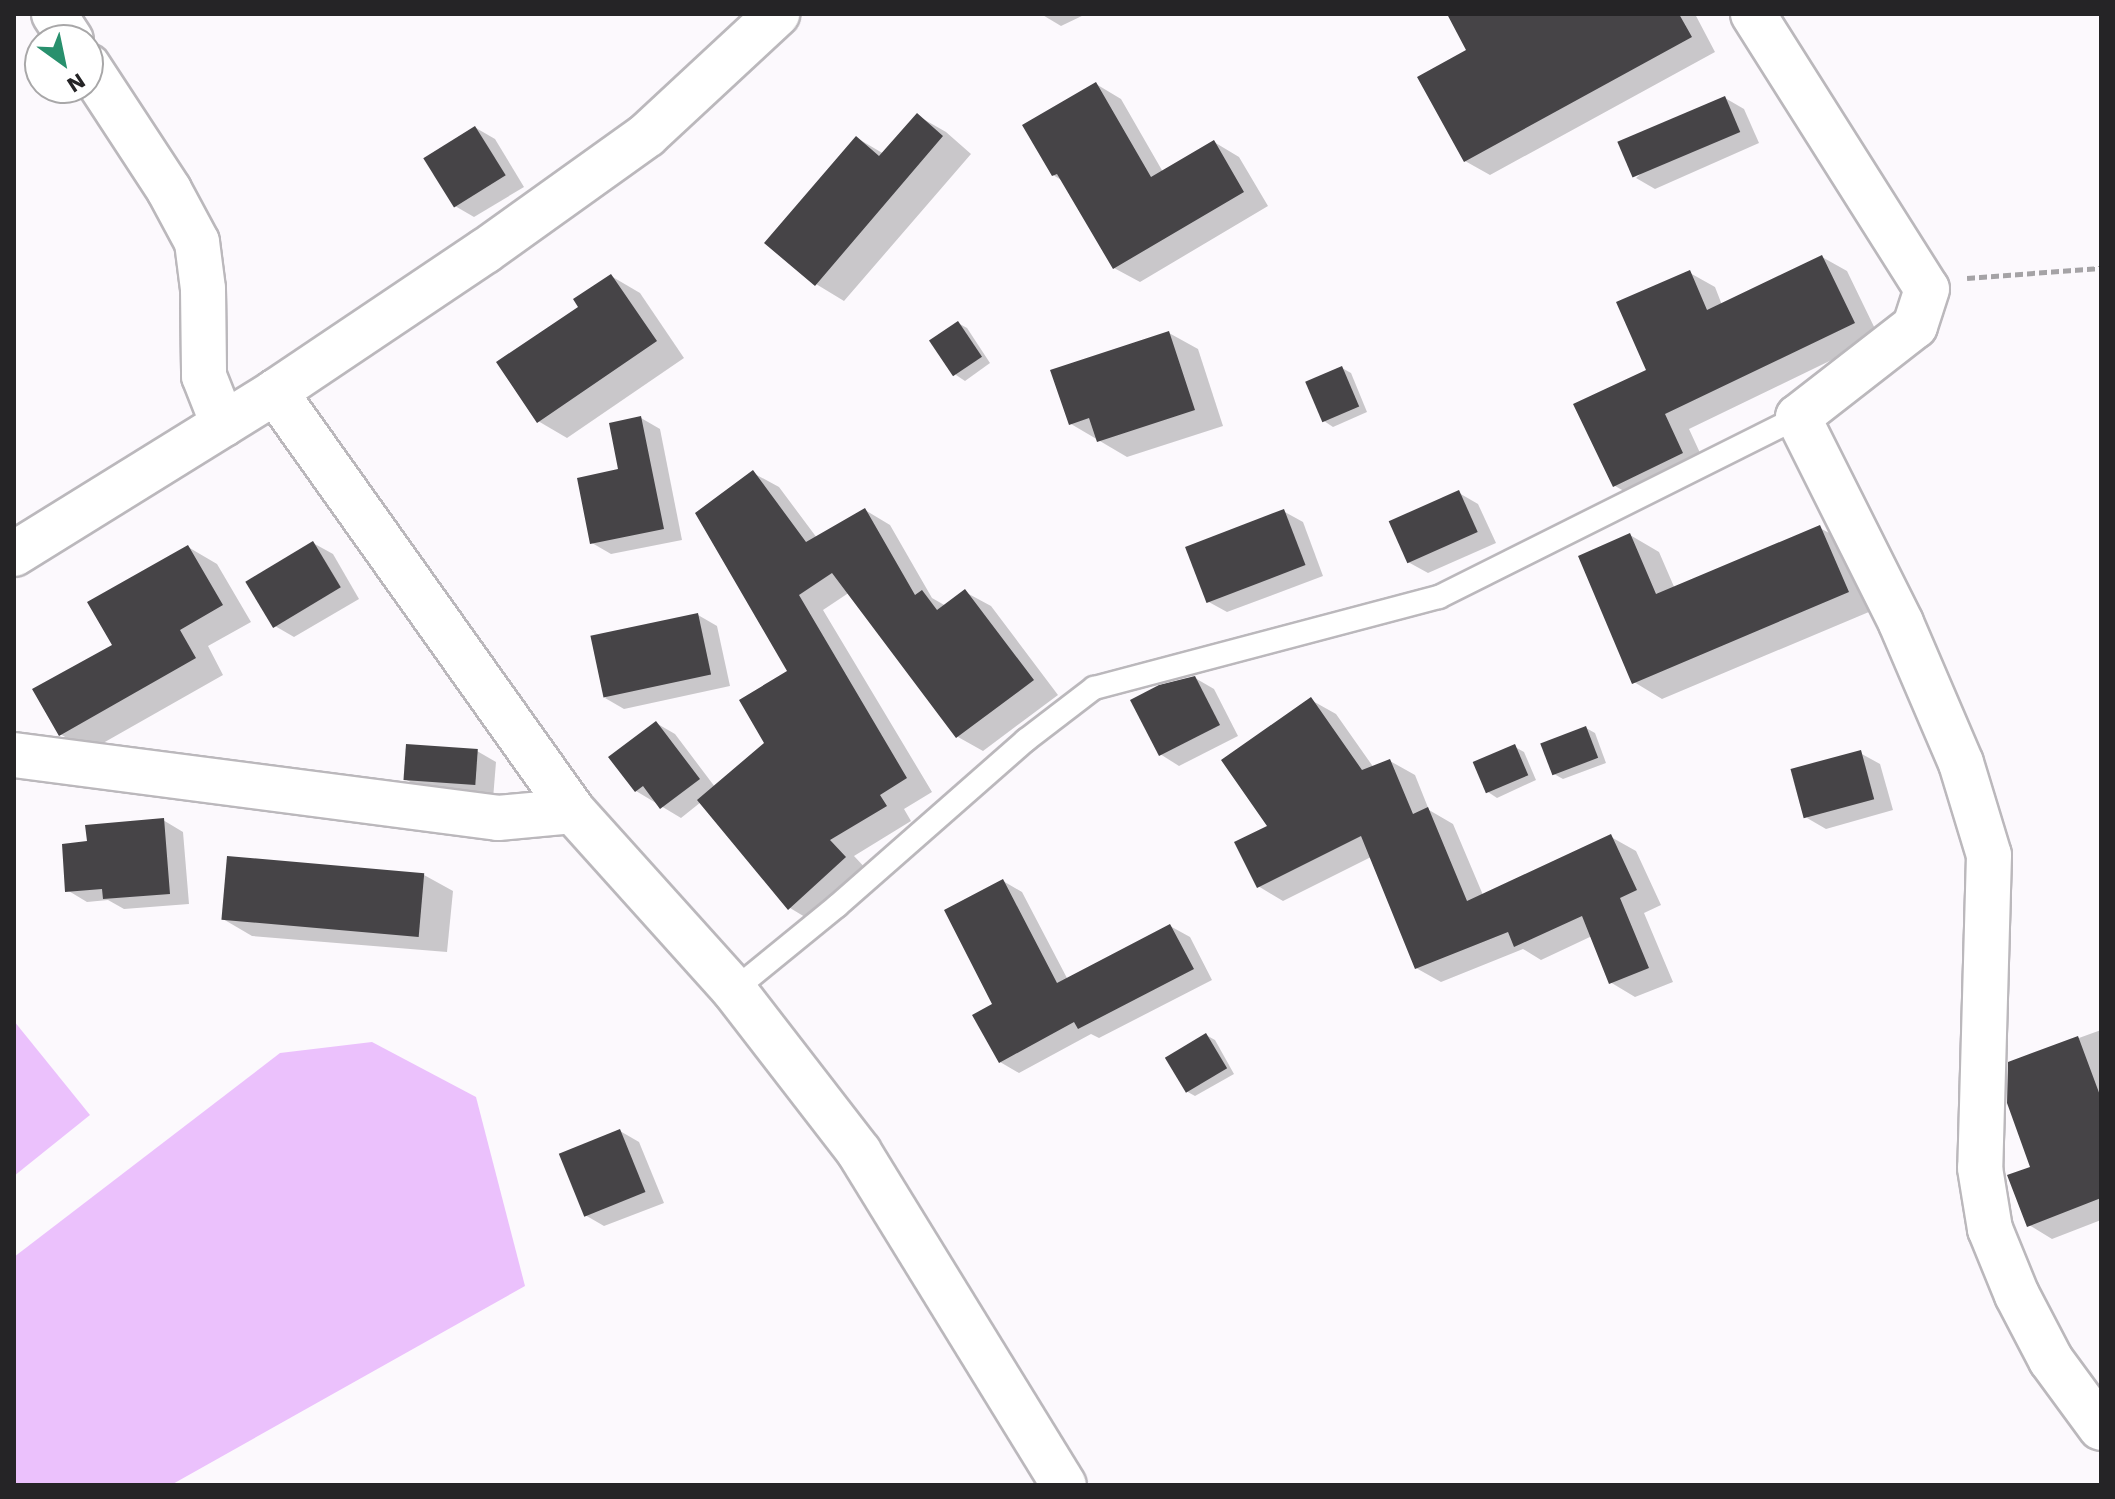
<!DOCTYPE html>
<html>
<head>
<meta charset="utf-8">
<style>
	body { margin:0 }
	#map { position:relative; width:2115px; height:1499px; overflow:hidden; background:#fcf9fd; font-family:"Work Sans",sans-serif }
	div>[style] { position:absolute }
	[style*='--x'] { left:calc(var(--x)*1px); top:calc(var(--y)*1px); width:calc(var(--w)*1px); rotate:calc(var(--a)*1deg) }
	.green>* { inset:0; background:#ebc1fc }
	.shadow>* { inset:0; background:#0003 }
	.building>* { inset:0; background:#464447; transform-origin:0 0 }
	.path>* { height:5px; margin-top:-2.5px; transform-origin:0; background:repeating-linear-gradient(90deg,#a5a3a6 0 8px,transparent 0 12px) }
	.roads { filter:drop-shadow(2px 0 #bbb8bc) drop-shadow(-2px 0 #bbb8bc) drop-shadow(0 2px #bbb8bc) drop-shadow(0 -2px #bbb8bc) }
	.service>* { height:22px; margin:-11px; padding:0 11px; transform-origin:11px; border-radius:11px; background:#fff }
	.minor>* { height:44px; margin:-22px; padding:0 22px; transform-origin:22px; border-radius:22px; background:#fff }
	.tertiary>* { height:44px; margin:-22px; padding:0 22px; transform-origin:22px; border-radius:22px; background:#fff }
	span { translate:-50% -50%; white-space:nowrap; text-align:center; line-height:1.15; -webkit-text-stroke:8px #fff; paint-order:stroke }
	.frame { position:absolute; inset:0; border:16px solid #252426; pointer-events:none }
	.north { position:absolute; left:24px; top:24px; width:80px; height:80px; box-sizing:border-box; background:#fff; border:2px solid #a8a7a8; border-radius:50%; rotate:147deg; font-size:22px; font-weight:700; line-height:32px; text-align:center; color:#252426 }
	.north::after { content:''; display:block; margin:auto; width:28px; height:36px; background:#28906d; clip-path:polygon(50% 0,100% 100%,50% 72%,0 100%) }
</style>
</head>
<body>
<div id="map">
	<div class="green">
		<i style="clip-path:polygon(14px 1021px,90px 1115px,14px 1176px)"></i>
		<i style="clip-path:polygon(372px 1042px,476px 1097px,525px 1286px,171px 1485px,14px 1485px,14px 1257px,280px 1053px)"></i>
	</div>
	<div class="shadow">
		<i style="clip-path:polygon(1041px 14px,1086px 14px,1061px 26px)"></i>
		<i style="clip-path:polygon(1449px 14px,1695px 14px,1715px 52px,1490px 175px,1465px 161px,1469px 51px)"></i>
		<i style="clip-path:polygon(1096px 84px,1121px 99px,1163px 172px,1214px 142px,1239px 157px,1268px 206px,1140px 282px,1114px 268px,1063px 181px,1053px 175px)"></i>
		<i style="clip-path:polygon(1725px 98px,1744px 109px,1759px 143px,1655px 189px,1636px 178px)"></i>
		<i style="clip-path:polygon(918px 116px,946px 132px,971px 154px,844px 301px,816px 284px,857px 138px,884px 154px)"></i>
		<i style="clip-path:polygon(476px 128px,495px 139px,524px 187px,474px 217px,455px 206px)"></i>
		<i style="clip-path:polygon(1822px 257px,1847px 271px,1879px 337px,1689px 429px,1707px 468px,1640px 500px,1615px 486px,1648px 370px,1690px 273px,1715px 287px,1722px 305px)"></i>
		<i style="clip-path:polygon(611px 276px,640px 293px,684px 358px,567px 438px,538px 421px,581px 307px)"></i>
		<i style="clip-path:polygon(958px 323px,967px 328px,990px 363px,965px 381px,956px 375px)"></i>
		<i style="clip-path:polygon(1169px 333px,1198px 349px,1223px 426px,1127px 457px,1071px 424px)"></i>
		<i style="clip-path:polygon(1342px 368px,1351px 373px,1367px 412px,1333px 427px,1324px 421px)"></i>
		<i style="clip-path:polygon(641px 418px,660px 429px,682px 540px,611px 554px,592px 543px)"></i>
		<i style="clip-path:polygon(753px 473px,779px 487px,817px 538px,865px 510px,890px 525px,932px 598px,946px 606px,965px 592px,991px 606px,1058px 695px,983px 751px,958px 737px,850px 592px,823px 610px,932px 792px,904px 809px,911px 821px,854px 856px,870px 873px,815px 923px,790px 908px,701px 802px,681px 818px,636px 791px,656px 723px,675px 734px,715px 787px,767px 744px,790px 672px)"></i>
		<i style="clip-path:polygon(1459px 493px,1478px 504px,1496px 543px,1428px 573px,1408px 562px)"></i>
		<i style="clip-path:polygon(1283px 511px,1303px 522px,1323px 576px,1227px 612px,1207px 601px)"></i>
		<i style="clip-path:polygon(1820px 528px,1849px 544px,1876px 609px,1662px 699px,1634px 682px,1630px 535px,1659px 552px,1675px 589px)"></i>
		<i style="clip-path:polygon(313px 543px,333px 554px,359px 599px,294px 637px,275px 626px)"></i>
		<i style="clip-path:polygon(188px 547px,217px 564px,251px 622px,208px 646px,223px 675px,89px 751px,60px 734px,114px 645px)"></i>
		<i style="clip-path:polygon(698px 615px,717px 626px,730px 686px,624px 709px,605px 698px)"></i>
		<i style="clip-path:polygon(1195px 678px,1214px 689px,1238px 736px,1179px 766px,1160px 754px)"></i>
		<i style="clip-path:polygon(1311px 700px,1336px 714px,1374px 768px,1390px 761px,1415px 775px,1429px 810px,1453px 824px,1483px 895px,1611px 837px,1636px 851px,1661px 905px,1644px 913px,1673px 982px,1635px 997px,1610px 982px,1592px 936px,1541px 960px,1523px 949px,1441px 982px,1416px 968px,1371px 857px,1283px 901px,1258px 886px,1270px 826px)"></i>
		<i style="clip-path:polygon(1586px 728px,1595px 733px,1606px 763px,1563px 779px,1554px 774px)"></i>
		<i style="clip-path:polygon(1515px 747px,1524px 752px,1536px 780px,1497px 798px,1488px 792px)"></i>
		<i style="clip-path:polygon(477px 751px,496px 762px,493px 799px,424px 790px,405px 779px)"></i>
		<i style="clip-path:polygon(1860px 753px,1880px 764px,1893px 810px,1826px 829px,1807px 818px)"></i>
		<i style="clip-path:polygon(163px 820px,183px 832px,189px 904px,124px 909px,108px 900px,87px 902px,67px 890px,89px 843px)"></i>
		<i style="clip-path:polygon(424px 875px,453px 891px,447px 952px,252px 936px,223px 919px)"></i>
		<i style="clip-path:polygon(1003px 881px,1022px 892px,1068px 980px,1170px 926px,1190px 937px,1212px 980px,1099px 1038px,1091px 1034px,1019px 1073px,1000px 1062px,995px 1005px)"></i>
		<i style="clip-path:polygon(2101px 1030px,2101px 1220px,2052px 1239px,2029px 1225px,2032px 1168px,2010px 1063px)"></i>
		<i style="clip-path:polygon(1206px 1035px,1215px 1040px,1234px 1074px,1195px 1096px,1186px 1091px)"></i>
		<i style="clip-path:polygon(620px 1131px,639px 1142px,664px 1203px,604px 1226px,585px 1215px)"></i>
	</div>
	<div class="building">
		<i style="clip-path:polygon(1447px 14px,1679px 14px,1692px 37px,1464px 162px,1417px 77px,1466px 50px)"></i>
		<i style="clip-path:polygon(1096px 82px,1151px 177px,1214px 140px,1244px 192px,1113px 269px,1057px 174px,1052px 176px,1022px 125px)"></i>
		<i style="left:1725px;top:96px;width:39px;height:117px;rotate:67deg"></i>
		<i style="clip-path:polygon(917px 113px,943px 136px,815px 286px,764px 243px,856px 136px,879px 156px)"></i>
		<i style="left:475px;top:126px;width:58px;height:61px;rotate:58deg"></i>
		<i style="clip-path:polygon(1822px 255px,1855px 323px,1665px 414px,1683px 453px,1613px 487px,1573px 404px,1646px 370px,1616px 302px,1690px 270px,1707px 310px)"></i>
		<i style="clip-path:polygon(611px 274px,657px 341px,537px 423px,496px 362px,578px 307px,573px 299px)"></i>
		<i style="left:958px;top:321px;width:43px;height:35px;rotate:56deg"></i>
		<i style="clip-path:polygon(1169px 331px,1195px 410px,1097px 442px,1089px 418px,1069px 425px,1050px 370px)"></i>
		<i style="left:1342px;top:366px;width:44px;height:40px;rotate:67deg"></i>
		<i style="clip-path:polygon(641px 416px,664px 529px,590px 544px,577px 478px,618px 469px,609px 423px)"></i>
		<i style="clip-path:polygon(753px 470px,806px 542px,865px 508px,915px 595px,922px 590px,937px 610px,965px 589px,1034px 680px,956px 738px,832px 573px,799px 595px,907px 778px,880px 795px,887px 806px,830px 840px,846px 857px,788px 910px,697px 800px,764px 743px,739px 700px,787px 671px,695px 513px)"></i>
		<i style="left:1459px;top:490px;width:46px;height:77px;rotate:66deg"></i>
		<i style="left:1284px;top:509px;width:60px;height:106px;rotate:69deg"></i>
		<i style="clip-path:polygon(1820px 525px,1849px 592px,1632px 684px,1578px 556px,1630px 533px,1656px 594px)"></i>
		<i style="left:313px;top:541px;width:54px;height:79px;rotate:59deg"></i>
		<i style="clip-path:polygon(188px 545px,223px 605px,180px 630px,196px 658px,59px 736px,32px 689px,112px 645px,87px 602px)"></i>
		<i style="left:698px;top:613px;width:63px;height:110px;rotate:78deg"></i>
		<i style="clip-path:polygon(1195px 676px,1220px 725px,1159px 756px,1130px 700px,1159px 685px)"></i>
		<i style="clip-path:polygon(1311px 697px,1362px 770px,1390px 759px,1413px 814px,1428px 807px,1467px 901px,1611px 834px,1637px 890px,1620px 898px,1649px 968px,1609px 984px,1582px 916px,1514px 947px,1508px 932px,1415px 969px,1361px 836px,1257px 888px,1234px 842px,1267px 826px,1221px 760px)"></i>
		<i style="clip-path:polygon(656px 721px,700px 779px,660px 809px,643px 786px,635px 792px,608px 757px)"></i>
		<i style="left:1586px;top:726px;width:34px;height:49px;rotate:69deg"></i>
		<i style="left:406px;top:744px;width:72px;height:36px;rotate:4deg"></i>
		<i style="left:1515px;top:744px;width:34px;height:46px;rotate:67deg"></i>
		<i style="left:1861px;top:750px;width:51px;height:73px;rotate:75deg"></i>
		<i style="clip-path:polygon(164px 818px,170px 894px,103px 899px,102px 889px,65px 892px,62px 844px,87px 841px,85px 825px)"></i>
		<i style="left:227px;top:856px;width:198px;height:64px;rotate:5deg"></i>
		<i style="clip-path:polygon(1003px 879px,1057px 983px,1170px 924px,1194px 969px,1078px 1029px,1074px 1022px,999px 1063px,972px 1015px,992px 1004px,944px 910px)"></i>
		<i style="left:1206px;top:1033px;width:41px;height:48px;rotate:59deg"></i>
		<i style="clip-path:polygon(2078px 1036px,2101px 1098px,2101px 1198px,2027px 1227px,2007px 1175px,2030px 1167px,2007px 1103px,2008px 1062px)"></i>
		<i style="left:620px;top:1129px;width:68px;height:66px;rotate:68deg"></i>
	</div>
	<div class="path">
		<i style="--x:1967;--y:278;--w:134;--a:-4.3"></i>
	</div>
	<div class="roads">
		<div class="service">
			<i style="--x:734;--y:990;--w:133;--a:-39.2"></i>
			<i style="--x:837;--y:906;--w:252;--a:-41.3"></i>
			<i style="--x:1026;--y:740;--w:86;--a:-37.4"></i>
			<i style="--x:1094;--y:688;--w:357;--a:-14.8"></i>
			<i style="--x:1439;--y:597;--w:402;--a:-26.6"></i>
		</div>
		<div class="minor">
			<i style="--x:54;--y:14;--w:31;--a:57"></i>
			<i style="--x:1753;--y:14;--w:325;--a:57.7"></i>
			<i style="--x:1927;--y:289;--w:39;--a:108"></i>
			<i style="--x:1915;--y:326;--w:148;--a:142.1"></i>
			<i style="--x:1798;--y:417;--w:230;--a:63.4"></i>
			<i style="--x:1901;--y:623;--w:152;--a:66.8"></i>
			<i style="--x:1961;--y:763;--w:96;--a:73.1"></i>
			<i style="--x:1989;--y:855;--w:313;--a:91.6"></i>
			<i style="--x:1980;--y:1168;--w:62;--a:80.7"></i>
			<i style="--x:1990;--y:1229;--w:71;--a:67.8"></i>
			<i style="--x:2017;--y:1295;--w:73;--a:62.4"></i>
			<i style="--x:2051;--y:1360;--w:84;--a:53.7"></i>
			<i style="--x:88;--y:66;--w:148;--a:56.8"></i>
			<i style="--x:169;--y:190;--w:59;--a:61.7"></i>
			<i style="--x:197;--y:242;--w:47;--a:82.7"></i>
			<i style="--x:203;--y:289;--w:87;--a:89.3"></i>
			<i style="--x:204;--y:376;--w:52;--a:68.4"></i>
			<i style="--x:275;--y:392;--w:514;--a:54.58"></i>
			<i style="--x:573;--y:811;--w:241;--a:48"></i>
			<i style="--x:734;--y:990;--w:205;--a:52.3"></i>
			<i style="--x:859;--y:1152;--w:391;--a:58.4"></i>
			<i style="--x:14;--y:755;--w:488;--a:7.4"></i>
			<i style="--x:498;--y:818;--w:75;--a:-5.3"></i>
		</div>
		<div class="tertiary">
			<i style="--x:14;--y:554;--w:307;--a:-31.8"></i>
			<i style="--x:275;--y:392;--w:253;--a:-33.9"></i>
			<i style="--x:485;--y:251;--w:199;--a:-35.6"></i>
			<i style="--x:647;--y:135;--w:178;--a:-42.9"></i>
		</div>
	</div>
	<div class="frame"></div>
	<div class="north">N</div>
</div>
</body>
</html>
